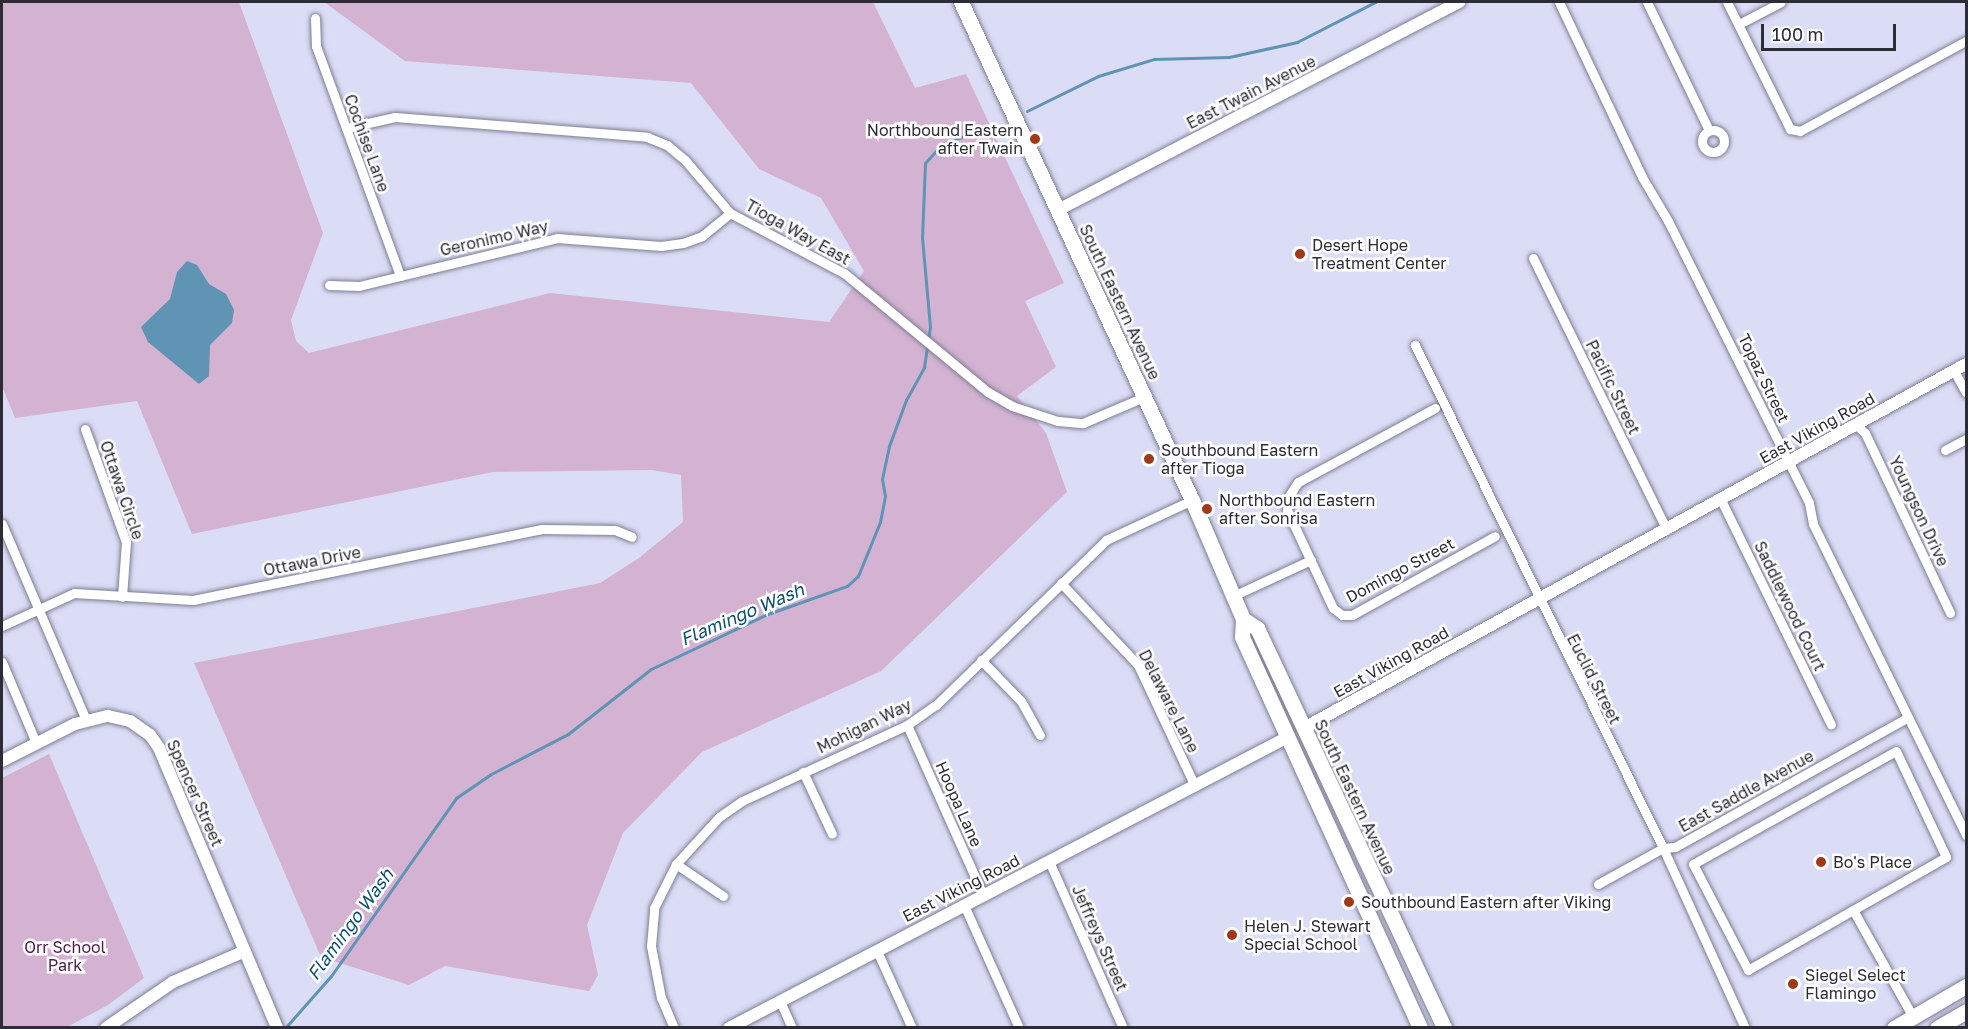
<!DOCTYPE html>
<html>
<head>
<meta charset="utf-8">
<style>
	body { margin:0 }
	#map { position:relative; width:1968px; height:1029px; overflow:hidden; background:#dbdcf5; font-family:"Golos Text",sans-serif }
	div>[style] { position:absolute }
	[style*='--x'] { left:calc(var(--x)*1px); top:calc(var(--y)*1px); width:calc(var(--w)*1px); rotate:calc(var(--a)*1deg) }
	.green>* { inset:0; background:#d3b3d1 }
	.water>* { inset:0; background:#5f94b4 }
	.stream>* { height:3px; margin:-1.5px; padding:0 1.5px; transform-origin:1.5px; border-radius:1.5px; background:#5f94b4 }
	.roads { filter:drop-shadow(0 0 2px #7d7e94) drop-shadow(0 0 2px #7d7e94) }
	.minor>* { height:9px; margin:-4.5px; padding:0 4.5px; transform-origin:4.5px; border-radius:4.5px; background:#fff }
	.minor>.ring { margin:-4.5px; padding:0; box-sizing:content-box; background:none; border:9px solid #fff; border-radius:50% }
	.tertiary>* { height:12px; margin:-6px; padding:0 6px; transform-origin:6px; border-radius:6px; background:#fff }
	.primary>* { height:15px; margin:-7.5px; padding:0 7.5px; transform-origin:7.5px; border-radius:7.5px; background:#fff }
	.dots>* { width:16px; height:16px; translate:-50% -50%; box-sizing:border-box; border:3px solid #fff; border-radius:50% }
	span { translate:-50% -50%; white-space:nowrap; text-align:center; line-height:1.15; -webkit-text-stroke:5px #fff; paint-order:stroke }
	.street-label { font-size:16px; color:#2c2c36 }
	.poi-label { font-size:16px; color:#2c2c36 }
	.right { translate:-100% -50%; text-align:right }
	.left { translate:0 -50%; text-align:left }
	.park-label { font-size:16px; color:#4d194c }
	.water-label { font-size:18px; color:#0c5071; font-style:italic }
	.frame { position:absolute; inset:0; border:3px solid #2c2c36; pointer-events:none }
	.scale { position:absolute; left:1761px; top:24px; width:135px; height:27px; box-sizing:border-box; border:3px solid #2c2c36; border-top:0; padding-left:8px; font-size:18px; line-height:21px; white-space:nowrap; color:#2c2c36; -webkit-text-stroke:4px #fff; paint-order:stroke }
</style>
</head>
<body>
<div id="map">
	<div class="green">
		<i style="clip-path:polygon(2px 2px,239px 2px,323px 233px,291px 320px,296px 341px,309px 353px,550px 293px,829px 322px,864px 271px,821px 198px,759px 169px,691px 83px,405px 61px,324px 2px,873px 2px,915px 88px,966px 74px,1064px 283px,1025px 301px,1056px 367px,1017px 396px,1046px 433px,1067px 492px,881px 671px,702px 752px,623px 833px,587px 925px,598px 975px,589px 991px,445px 966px,409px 985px,321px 957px,194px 663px,600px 583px,639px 558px,683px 522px,681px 475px,652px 470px,493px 472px,192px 534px,137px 401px,15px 418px,2px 386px)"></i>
		<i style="clip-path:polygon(49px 754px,144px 978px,108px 1005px,67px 1027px,2px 1027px,2px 778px)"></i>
	</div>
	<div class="water">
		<i style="clip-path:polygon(187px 261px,197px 265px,209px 284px,226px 294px,234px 310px,232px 323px,210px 345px,209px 376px,199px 384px,148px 342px,141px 327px,170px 299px,177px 272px)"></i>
	</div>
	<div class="stream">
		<i style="--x:1027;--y:111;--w:79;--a:-26.2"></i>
		<i style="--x:1098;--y:76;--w:59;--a:-16.9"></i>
		<i style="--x:1154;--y:59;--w:75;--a:-1.5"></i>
		<i style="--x:1229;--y:57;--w:70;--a:-12.4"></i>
		<i style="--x:1297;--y:42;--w:88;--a:-27.1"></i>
		<i style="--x:285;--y:1028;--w:69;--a:-48.5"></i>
		<i style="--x:331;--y:976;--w:218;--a:-54.9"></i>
		<i style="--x:456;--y:798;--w:42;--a:-34.4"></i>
		<i style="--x:491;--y:774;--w:87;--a:-27.5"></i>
		<i style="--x:568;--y:734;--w:105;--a:-38.1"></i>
		<i style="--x:651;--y:669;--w:126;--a:-25.3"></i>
		<i style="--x:765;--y:615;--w:87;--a:-19.5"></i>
		<i style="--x:847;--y:586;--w:15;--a:-42"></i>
		<i style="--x:858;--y:576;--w:58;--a:-67.8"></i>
		<i style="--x:880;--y:522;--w:26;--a:-79"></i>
		<i style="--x:885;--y:496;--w:17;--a:-100"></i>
		<i style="--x:882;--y:479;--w:34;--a:-78"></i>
		<i style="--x:889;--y:446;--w:49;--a:-69.7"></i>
		<i style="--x:906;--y:400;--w:38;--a:-61"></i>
		<i style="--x:924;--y:367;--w:40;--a:-81.5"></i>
		<i style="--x:930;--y:327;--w:89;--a:-95.1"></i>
		<i style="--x:922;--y:238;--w:75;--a:-87.7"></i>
		<i style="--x:925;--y:163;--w:25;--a:-48"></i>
		<i style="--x:942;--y:144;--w:51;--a:-19.5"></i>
	</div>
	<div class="roads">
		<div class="minor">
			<i style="--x:1559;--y:2;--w:194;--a:64.6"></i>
			<i style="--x:1642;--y:177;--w:51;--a:59.4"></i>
			<i style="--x:1668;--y:221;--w:315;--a:63.4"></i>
			<i style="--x:1809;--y:503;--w:21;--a:79"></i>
			<i style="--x:1813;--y:524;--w:347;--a:63.8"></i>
			<i style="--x:1647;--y:2;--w:142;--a:64.2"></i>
			<i style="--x:1727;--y:2;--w:142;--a:63.6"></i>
			<i style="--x:1790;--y:129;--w:10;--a:11"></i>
			<i style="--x:1800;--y:131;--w:189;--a:-28.5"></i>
			<i style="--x:315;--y:18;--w:28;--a:88"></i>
			<i style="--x:316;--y:46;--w:245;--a:69.9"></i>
			<i style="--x:1739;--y:24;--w:47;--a:-27.6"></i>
			<i style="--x:346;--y:128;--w:50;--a:-12.7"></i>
			<i style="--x:395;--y:117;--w:253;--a:4.5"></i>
			<i style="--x:647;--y:137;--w:22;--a:22"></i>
			<i style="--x:667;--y:145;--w:23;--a:40"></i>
			<i style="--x:685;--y:160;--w:70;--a:49.7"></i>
			<i style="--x:730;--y:213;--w:129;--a:27.8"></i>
			<i style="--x:844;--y:273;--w:187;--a:39.6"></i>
			<i style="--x:988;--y:392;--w:28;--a:30"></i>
			<i style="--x:1012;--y:406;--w:48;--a:18.1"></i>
			<i style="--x:1058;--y:421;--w:25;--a:5"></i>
			<i style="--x:1083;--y:423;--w:66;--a:-23.1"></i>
			<i class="ring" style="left:1702px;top:130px;width:13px;height:13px"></i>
			<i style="--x:1533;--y:258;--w:303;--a:63.8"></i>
			<i style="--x:329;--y:285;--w:30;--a:2"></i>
			<i style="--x:359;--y:286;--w:204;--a:-13.6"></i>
			<i style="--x:557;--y:238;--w:104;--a:4.4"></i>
			<i style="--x:661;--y:246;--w:22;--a:-8"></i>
			<i style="--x:683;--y:243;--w:20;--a:-20"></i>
			<i style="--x:702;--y:236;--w:36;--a:-39"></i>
			<i style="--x:1415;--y:345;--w:561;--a:63.75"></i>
			<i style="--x:1663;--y:848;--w:198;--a:65.5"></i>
			<i style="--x:1954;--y:371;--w:25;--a:61"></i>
			<i style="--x:1435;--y:408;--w:156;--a:151.6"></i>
			<i style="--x:1298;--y:482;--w:17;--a:123"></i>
			<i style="--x:1289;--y:496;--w:14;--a:98"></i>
			<i style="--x:1287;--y:510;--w:108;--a:64.9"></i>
			<i style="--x:1333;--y:608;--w:11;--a:38"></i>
			<i style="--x:1342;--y:615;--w:10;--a:0"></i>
			<i style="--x:1352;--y:615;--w:163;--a:-28.9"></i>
			<i style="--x:1856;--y:425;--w:12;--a:42"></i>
			<i style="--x:1865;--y:433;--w:199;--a:64.7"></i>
			<i style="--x:85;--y:429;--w:120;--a:70.1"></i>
			<i style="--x:126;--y:542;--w:55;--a:94.2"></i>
			<i style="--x:1945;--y:450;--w:24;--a:-28"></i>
			<i style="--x:1721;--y:500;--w:250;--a:63.9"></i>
			<i style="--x:2;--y:524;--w:213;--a:66.8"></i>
			<i style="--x:1061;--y:583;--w:112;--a:46.8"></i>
			<i style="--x:1138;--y:665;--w:134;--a:64.8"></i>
			<i style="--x:1233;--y:596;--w:86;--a:-24.8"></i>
			<i style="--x:2;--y:626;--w:79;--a:-24.6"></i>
			<i style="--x:74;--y:593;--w:119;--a:3.4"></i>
			<i style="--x:193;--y:600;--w:356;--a:-11.5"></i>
			<i style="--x:542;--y:529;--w:73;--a:0.8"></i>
			<i style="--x:615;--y:530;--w:18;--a:22"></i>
			<i style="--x:981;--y:660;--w:57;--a:45.7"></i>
			<i style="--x:1021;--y:701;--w:39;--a:61"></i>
			<i style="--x:2;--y:662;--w:88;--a:67.2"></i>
			<i style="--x:907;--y:725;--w:186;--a:65.9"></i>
			<i style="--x:1896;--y:751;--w:117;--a:64.7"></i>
			<i style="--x:1946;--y:857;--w:228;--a:150.3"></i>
			<i style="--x:1748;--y:970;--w:119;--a:-117.4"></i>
			<i style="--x:1693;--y:864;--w:232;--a:-29.1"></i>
			<i style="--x:803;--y:772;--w:68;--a:64.9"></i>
			<i style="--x:1049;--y:861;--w:183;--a:66.1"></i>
			<i style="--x:676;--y:864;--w:57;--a:34.2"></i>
			<i style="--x:1598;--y:884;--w:74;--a:-29"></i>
			<i style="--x:1663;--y:848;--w:12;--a:-5"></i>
			<i style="--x:1675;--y:847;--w:265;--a:-29.1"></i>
			<i style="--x:964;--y:905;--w:135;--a:65.9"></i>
			<i style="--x:1853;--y:910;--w:123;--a:60.7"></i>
			<i style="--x:877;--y:951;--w:85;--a:65.6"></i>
			<i style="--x:780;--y:1001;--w:30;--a:66"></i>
			<i style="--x:674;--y:1028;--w:33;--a:-113"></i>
			<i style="--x:661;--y:998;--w:53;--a:-100.9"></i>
			<i style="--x:651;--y:946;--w:38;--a:-85"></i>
			<i style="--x:654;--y:908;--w:49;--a:-63.4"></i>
			<i style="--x:676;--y:864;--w:64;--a:-47.5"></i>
			<i style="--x:719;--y:817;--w:28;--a:-35"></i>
			<i style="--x:742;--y:801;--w:182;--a:-24.7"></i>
			<i style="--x:907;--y:725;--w:35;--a:-35"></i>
			<i style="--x:936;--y:705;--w:237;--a:-44.1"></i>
			<i style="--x:1106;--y:540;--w:95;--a:-24.9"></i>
		</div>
		<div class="tertiary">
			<i style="--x:1058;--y:210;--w:452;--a:-27.4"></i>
			<i style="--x:1304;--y:728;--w:755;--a:-28.8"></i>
			<i style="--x:2;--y:761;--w:82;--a:-26.9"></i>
			<i style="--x:75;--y:724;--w:34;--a:-14"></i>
			<i style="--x:108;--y:716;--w:23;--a:13"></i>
			<i style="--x:130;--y:721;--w:24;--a:35"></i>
			<i style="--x:150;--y:735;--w:16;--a:55"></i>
			<i style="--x:159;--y:748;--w:304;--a:67.1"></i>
			<i style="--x:106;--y:1028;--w:81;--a:-34.5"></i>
			<i style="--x:173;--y:982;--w:78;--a:-23.3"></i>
			<i style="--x:729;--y:1028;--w:628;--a:-27.5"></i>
		</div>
		<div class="primary">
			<i style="--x:961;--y:2;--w:549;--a:65.12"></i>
			<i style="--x:1192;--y:500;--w:129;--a:66.8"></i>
			<i style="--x:1243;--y:619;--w:18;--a:93"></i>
			<i style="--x:1242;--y:637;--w:430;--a:65.5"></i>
			<i style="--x:1243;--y:619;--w:17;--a:33"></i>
			<i style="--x:1257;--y:628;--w:442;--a:64.9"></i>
			<i style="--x:1894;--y:1028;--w:83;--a:-30.3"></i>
			<i style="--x:1937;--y:1028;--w:34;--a:-30"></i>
		</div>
	</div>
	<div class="dots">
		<i style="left:1035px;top:139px;background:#a03917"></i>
		<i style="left:1300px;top:254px;background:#a03917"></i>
		<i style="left:1149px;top:459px;background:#a03917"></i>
		<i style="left:1207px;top:509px;background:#a03917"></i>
		<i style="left:1821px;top:862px;background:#a03917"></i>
		<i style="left:1349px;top:902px;background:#a03917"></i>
		<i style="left:1232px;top:935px;background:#a03917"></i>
		<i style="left:1793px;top:984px;background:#a03917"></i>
	</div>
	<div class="street-label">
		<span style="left:1251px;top:92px;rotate:-27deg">East Twain Avenue</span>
		<span style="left:367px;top:143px;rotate:70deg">Cochise Lane</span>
		<span style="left:798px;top:232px;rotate:29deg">Tioga Way East</span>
		<span style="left:494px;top:238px;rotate:-13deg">Geronimo Way</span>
		<span style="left:1120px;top:302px;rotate:65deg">South Eastern Avenue</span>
		<span style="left:1764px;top:378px;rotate:64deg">Topaz Street</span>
		<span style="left:1613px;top:387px;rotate:64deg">Pacific Street</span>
		<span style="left:1817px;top:428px;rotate:-29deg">East Viking Road</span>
		<span style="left:122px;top:490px;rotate:71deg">Ottawa Circle</span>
		<span style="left:1919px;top:511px;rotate:65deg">Youngson Drive</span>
		<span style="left:312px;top:561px;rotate:-11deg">Ottawa Drive</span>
		<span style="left:1400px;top:570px;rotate:-28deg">Domingo Street</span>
		<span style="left:1790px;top:606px;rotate:64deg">Saddlewood Court</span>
		<span style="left:1391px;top:662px;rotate:-29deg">East Viking Road</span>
		<span style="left:1594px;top:679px;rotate:63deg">Euclid Street</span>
		<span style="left:1169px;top:701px;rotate:63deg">Delaware Lane</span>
		<span style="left:864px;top:726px;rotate:-26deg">Mohigan Way</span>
		<span style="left:1746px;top:791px;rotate:-29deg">East Saddle Avenue</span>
		<span style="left:195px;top:793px;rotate:66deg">Spencer Street</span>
		<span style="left:1355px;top:797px;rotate:65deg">South Eastern Avenue</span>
		<span style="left:959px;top:804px;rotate:66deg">Hoopa Lane</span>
		<span style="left:961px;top:888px;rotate:-27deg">East Viking Road</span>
		<span style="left:1100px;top:938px;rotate:66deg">Jeffreys Street</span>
	</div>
	<div class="poi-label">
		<span class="right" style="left:1023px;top:139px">Northbound Eastern<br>after Twain</span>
		<span class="left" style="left:1312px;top:254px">Desert Hope<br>Treatment Center</span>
		<span class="left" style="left:1161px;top:459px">Southbound Eastern<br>after Tioga</span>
		<span class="left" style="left:1219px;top:509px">Northbound Eastern<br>after Sonrisa</span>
		<span class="left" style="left:1833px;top:862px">Bo's Place</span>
		<span class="left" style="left:1361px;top:902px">Southbound Eastern after Viking</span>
		<span class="left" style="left:1244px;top:935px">Helen J. Stewart<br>Special School</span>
		<span class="left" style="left:1805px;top:984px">Siegel Select<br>Flamingo</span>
	</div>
	<div class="park-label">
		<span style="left:65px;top:956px">Orr School<br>Park</span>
	</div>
	<div class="water-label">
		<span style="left:742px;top:614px;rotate:-23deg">Flamingo Wash</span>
		<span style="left:350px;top:924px;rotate:-54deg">Flamingo Wash</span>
	</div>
	<div class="frame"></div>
	<div class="scale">100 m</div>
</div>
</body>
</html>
